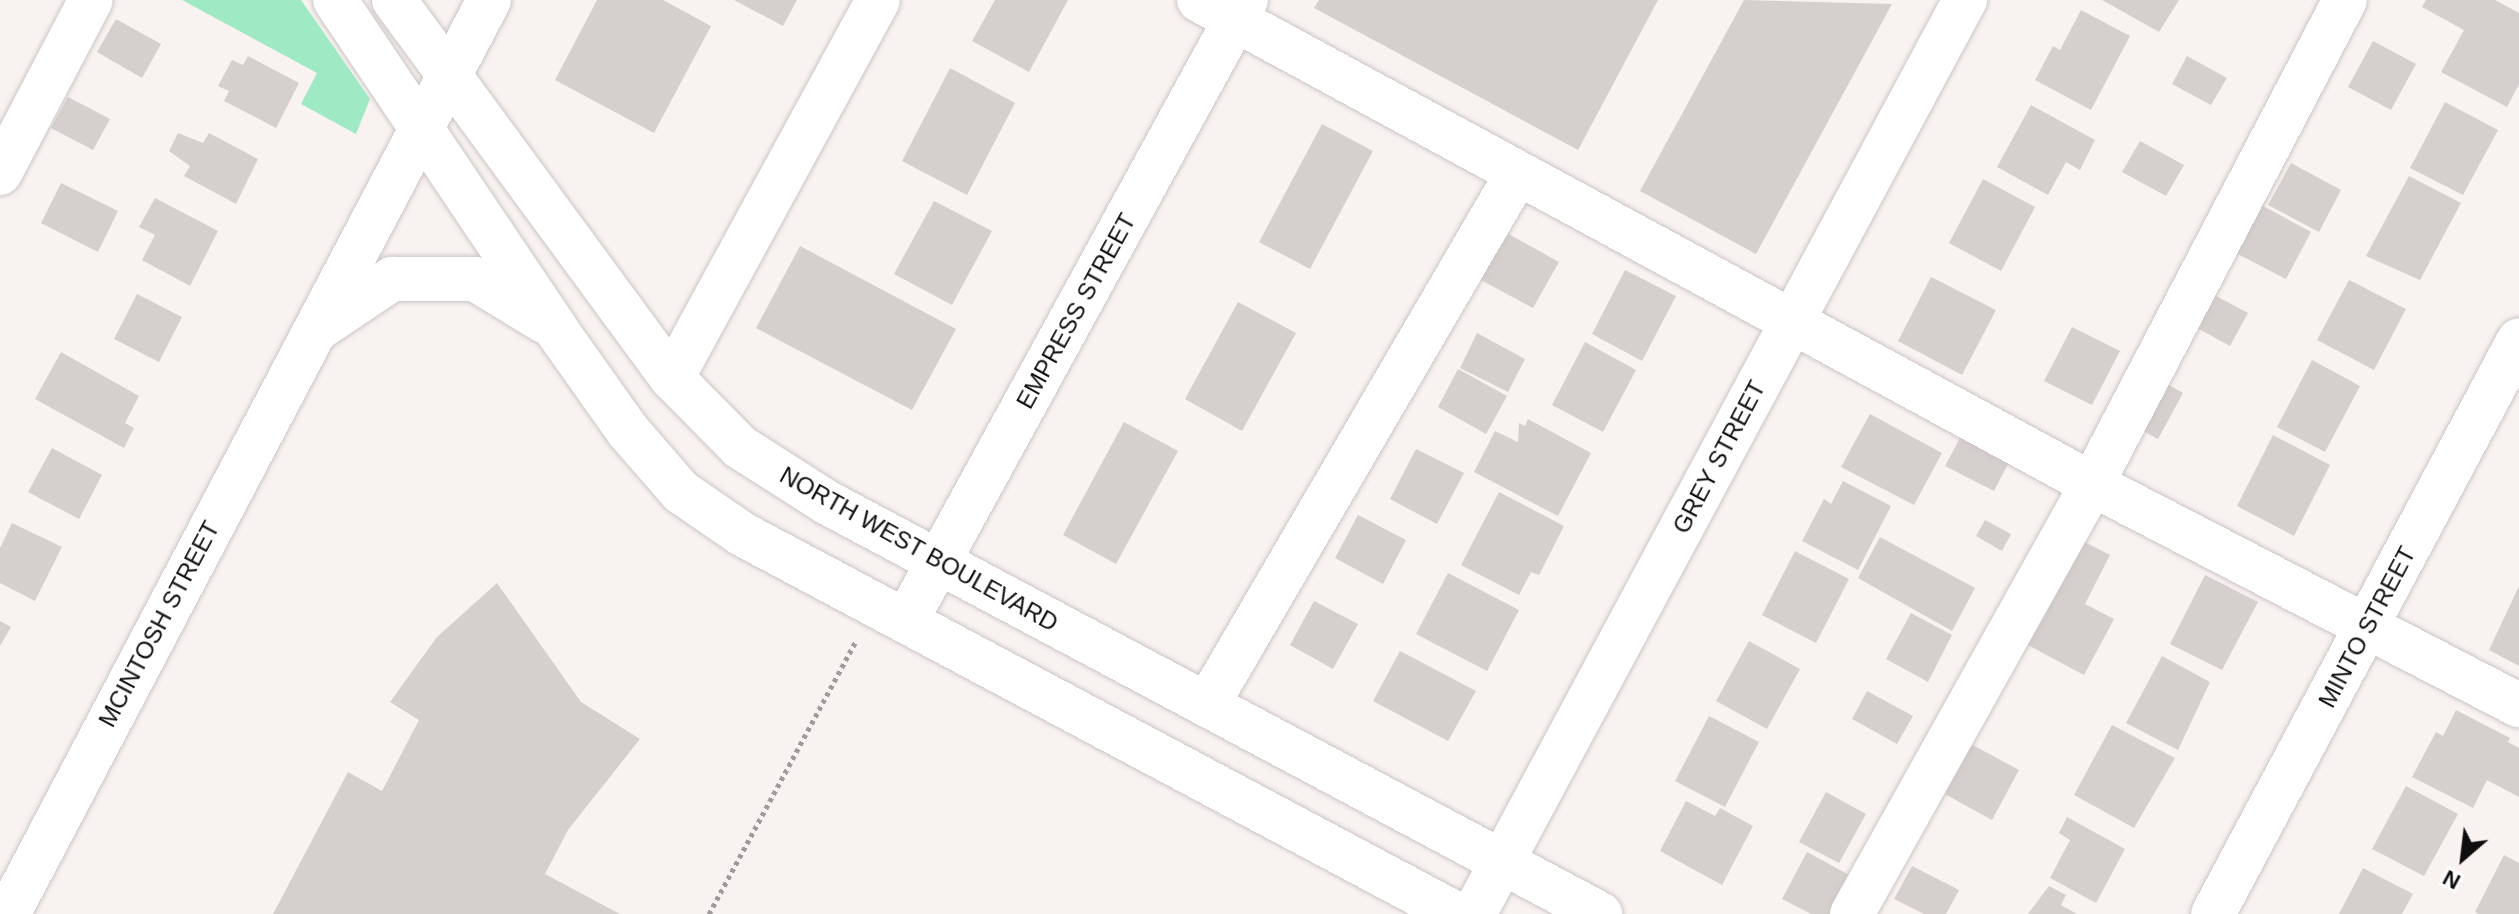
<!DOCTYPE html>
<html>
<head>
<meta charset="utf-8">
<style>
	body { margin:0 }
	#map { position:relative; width:2519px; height:914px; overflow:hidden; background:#f8f2f1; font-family:Helvetica,sans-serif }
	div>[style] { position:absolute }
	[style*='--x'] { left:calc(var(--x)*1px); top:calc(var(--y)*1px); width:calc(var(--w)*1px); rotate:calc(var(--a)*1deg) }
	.green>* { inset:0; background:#9feac4 }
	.building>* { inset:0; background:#d5cfce }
	.path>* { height:5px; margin-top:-2.5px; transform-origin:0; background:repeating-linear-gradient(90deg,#9f9b9a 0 4px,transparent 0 8px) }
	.roads { filter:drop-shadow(0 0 2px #cbc5c4) drop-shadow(0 0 2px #cbc5c4) }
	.minor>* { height:44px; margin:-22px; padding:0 22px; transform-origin:22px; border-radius:22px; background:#fff }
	span { translate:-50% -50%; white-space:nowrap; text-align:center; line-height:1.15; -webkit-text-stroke:6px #fff; paint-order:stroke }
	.street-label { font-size:24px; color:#0f0d0d }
	.north { position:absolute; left:2423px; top:818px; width:80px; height:80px; -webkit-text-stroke:6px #fff; paint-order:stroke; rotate:208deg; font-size:22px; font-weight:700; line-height:32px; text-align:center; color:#0f0d0d }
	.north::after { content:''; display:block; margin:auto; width:28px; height:36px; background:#0f0d0d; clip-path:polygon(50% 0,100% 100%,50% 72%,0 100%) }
</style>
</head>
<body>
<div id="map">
	<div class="green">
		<i style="clip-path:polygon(182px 0,301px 0,370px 99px,356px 134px,301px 104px,317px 73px)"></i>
	</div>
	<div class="building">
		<i style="clip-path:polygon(597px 0,663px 0,711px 26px,654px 133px,555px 80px)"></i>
		<i style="clip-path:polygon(734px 0,797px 0,783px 26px)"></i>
		<i style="clip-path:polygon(995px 0,1068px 0,1029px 72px,972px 41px)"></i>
		<i style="clip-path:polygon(1319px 0,1658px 0,1578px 150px,1314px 8px)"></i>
		<i style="clip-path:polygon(1744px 0,1892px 4px,1756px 254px,1640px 191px)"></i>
		<i style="clip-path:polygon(2102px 0,2179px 0,2159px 32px)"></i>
		<i style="clip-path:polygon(2426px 0,2495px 0,2519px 13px,2519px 84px,2507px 107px,2441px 72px,2464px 30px,2422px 7px)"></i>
		<i style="clip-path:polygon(2081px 10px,2130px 36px,2091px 110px,2035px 80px,2053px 46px,2060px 50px)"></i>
		<i style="clip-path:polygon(116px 19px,161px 44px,142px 78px,97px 52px)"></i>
		<i style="clip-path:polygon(2373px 41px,2416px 64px,2391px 110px,2348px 87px)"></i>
		<i style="clip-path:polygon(248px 56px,299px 83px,276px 128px,224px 101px,229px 91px,218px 86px,232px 60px,243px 65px)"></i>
		<i style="clip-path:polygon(2187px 56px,2227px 78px,2211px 105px,2172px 84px)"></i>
		<i style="clip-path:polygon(950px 68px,1015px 103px,967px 195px,902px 161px)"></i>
		<i style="clip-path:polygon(68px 97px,110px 119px,93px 150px,51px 128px)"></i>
		<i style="clip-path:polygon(2445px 102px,2498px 130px,2463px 195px,2410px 168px)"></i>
		<i style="clip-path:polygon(2031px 105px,2095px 140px,2080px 170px,2066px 162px,2048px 195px,1997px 167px)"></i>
		<i style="clip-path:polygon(1322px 124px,1373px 151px,1310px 269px,1259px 242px)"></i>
		<i style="clip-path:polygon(178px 133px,203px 143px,209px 133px,258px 159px,236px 204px,184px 176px,190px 166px,169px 151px)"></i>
		<i style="clip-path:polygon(2140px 141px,2184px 165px,2166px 196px,2122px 172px)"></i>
		<i style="clip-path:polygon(2291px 163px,2341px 190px,2319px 232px,2268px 205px)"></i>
		<i style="clip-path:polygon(2409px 176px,2461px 203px,2420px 280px,2366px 256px)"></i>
		<i style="clip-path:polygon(1983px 179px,2035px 207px,2001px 271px,1949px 243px)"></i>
		<i style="clip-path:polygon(61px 183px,118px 211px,98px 252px,41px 223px)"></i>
		<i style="clip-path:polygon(155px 198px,218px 231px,190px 286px,142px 260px,155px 235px,139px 227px)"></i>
		<i style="clip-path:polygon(934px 201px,992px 231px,952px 305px,894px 274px)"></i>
		<i style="clip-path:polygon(2254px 201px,2311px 232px,2286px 279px,2228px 249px)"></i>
		<i style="clip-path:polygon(1505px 232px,1559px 262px,1533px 308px,1479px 279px)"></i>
		<i style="clip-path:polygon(800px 246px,956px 329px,912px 410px,756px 328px)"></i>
		<i style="clip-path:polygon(1625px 270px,1676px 296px,1642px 361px,1592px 334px)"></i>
		<i style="clip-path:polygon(1931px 277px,1996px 310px,1962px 375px,1898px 341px)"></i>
		<i style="clip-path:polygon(2349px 280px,2406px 309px,2374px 370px,2317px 340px)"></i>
		<i style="clip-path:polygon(2205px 290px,2248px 313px,2230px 346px,2188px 323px)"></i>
		<i style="clip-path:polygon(137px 294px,182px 317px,159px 362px,114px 339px)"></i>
		<i style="clip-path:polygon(1238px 302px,1296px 333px,1242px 431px,1185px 399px)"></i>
		<i style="clip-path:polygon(2072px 327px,2120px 351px,2092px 405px,2044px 381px)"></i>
		<i style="clip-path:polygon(1477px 333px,1525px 359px,1508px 392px,1460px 368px)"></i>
		<i style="clip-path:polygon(1585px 342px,1636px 370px,1603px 432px,1552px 405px)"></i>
		<i style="clip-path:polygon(61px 352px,139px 396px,125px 423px,134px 428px,124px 448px,35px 399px)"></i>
		<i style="clip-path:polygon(2312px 360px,2360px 386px,2325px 452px,2277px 427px)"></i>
		<i style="clip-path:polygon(1458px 369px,1507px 396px,1486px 434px,1438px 407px)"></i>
		<i style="clip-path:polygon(2155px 377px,2183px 393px,2158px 439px,2130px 424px)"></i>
		<i style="clip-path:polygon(1870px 414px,1942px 453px,1914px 505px,1841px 467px)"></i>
		<i style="clip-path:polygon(1528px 419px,1591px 453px,1558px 516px,1474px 472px,1495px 431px,1518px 442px,1519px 423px,1525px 426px)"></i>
		<i style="clip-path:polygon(1124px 422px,1178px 451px,1116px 564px,1063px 535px)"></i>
		<i style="clip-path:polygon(2273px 435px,2330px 465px,2294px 536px,2237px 506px)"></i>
		<i style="clip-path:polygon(1961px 436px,2009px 462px,1994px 491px,1945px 466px)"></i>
		<i style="clip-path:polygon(52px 448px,102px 475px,79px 519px,28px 492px)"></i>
		<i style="clip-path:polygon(1416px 449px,1464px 473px,1437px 524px,1390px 499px)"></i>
		<i style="clip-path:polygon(1843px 481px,1891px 506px,1858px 570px,1802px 541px,1824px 499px,1831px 504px)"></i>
		<i style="clip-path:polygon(1499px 492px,1564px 526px,1539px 575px,1531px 572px,1519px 595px,1461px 565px)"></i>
		<i style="clip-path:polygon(1358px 515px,1406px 540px,1383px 584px,1335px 558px)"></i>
		<i style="clip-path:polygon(1985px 520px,2011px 534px,2002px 551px,1976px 536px)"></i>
		<i style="clip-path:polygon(12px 523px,62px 547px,35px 601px,0 583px,0 548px)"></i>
		<i style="clip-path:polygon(2069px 534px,2110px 555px,2085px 604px,2114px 619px,2084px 675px,2026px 644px)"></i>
		<i style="clip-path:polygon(1880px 537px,1975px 588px,1952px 631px,1858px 578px)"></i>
		<i style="clip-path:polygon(1795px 551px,1849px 579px,1816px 643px,1762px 615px)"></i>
		<i style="clip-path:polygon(1448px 573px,1519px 610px,1487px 671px,1416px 634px)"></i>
		<i style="clip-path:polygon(2205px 575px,2258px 602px,2222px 670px,2170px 644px)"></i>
		<i style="clip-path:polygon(497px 583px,581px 702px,640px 739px,568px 830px,545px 874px,620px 914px,273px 914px,348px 772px,382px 791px,419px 720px,390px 702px,437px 637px)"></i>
		<i style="clip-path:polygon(2519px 586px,2519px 666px,2489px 650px)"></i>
		<i style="clip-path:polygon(1314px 601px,1358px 624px,1333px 669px,1290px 645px)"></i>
		<i style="clip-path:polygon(1911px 613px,1952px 635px,1928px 682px,1886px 659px)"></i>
		<i style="clip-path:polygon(0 621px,11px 627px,0 646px)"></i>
		<i style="clip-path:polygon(1749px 641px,1800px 669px,1767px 729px,1716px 701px)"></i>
		<i style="clip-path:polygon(1400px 651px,1476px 691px,1448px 741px,1373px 701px)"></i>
		<i style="clip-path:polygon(2162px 656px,2210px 682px,2178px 750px,2126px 723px)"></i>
		<i style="clip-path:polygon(1867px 691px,1913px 716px,1897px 744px,1852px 719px)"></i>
		<i style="clip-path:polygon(2456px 710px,2510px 738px,2508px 742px,2519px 748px,2519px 797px,2487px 780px,2473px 808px,2412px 777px,2436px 732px,2443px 736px)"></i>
		<i style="clip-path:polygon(1709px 716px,1759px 742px,1725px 807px,1675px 781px)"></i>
		<i style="clip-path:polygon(2112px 725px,2175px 758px,2134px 828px,2074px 795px)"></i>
		<i style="clip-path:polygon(1967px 742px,2019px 770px,1992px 820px,1941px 792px)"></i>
		<i style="clip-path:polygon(2406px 786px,2458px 814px,2424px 876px,2372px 849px)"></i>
		<i style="clip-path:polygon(1826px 792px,1866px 814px,1839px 863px,1799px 842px)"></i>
		<i style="clip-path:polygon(1686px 801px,1715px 816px,1720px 808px,1753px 826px,1722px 885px,1660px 851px)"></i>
		<i style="clip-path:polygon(2067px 817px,2125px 849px,2096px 903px,2050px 878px,2070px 840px,2059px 833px)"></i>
		<i style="clip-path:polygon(1807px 852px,1851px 876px,1830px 914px,1811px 914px,1782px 899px)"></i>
		<i style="clip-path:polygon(2504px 855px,2519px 863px,2519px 914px,2479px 914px,2475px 912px)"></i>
		<i style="clip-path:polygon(1912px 866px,1959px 890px,1946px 914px,1924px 914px,1894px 899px)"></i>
		<i style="clip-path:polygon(2363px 868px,2413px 894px,2402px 914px,2339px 914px)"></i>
		<i style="clip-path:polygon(2049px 886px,2066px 895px,2061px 905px,2077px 914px,2028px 914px)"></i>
	</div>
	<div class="path">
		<i style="--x:709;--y:914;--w:310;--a:-61.7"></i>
	</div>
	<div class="roads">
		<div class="minor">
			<i style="--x:335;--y:0;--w:395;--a:56.1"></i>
			<i style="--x:555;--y:328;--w:126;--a:54.7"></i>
			<i style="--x:628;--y:431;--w:81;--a:49"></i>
			<i style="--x:681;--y:492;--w:74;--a:34.5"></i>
			<i style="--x:742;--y:534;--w:809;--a:28.02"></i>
			<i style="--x:394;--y:0;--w:469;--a:53.7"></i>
			<i style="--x:672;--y:378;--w:97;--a:45.4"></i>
			<i style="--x:740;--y:447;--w:104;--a:32.5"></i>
			<i style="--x:828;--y:503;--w:875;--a:28.03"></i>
			<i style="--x:1199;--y:0;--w:1016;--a:28.46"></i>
			<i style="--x:2092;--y:484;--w:481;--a:27.4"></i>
			<i style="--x:0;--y:173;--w:195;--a:-62.3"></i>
			<i style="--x:316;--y:330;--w:92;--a:-33.9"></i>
			<i style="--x:392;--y:279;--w:83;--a:0"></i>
			<i style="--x:475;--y:279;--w:81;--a:31.3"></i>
			<i style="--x:672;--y:378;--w:430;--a:-61.4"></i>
			<i style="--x:906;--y:621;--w:708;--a:-61.3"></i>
			<i style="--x:1207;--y:705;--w:615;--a:-59.72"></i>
			<i style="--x:8;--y:914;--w:1033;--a:-62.24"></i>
			<i style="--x:1474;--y:914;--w:1038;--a:-61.76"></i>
			<i style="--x:1852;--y:914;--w:492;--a:-60.8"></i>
			<i style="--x:2092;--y:484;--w:546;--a:-62.4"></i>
			<i style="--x:2213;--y:914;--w:650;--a:-61.94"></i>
		</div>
	</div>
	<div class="street-label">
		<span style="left:1076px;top:311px;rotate:-61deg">EMPRESS STREET</span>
		<span style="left:1719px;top:457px;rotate:-62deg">GREY STREET</span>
		<span style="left:919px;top:549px;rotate:29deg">NORTH WEST BOULEVARD</span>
		<span style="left:159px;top:624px;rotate:-62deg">MCINTOSH STREET</span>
		<span style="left:2367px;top:627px;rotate:-62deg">MINTO STREET</span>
	</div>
	<div class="north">N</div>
</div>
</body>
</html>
